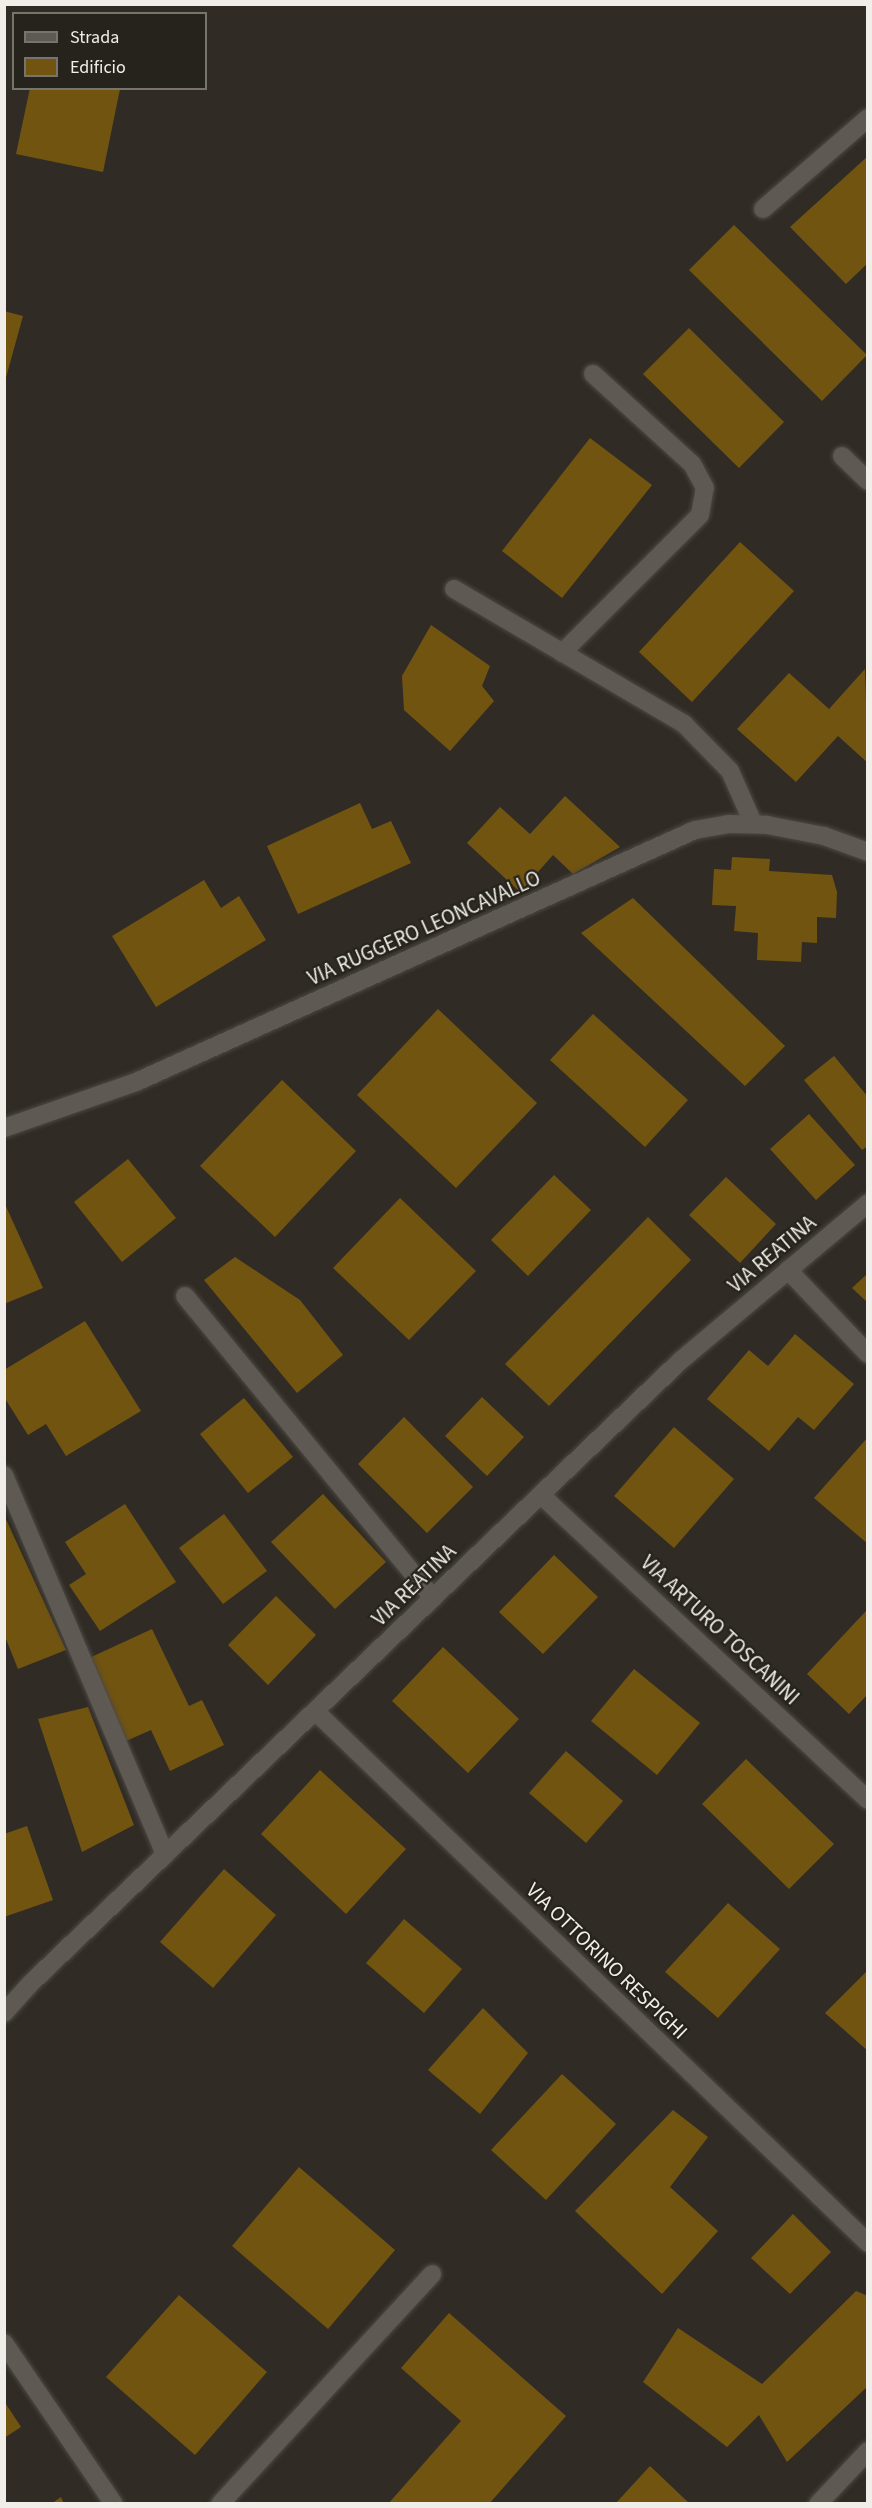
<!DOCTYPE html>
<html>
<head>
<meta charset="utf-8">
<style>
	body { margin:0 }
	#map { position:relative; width:872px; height:2508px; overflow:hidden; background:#302c25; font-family:"Source Sans 3",sans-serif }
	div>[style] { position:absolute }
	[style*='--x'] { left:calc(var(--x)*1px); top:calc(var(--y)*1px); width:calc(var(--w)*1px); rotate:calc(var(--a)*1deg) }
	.building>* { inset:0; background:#725411 }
	.roads { filter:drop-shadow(0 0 2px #4c4843) drop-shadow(0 0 2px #4c4843) }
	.minor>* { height:18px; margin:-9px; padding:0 9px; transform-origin:9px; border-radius:9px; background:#5e5952 }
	span { translate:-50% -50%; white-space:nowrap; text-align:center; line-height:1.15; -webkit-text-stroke:4.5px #26221c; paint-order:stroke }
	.street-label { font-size:21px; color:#f1eeea }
	.frame { position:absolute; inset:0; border:6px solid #f1eeea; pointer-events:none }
	.legend { position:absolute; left:12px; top:12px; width:195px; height:78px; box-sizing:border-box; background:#26221c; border:2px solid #77746e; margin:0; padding:8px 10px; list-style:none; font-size:18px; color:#f1eeea }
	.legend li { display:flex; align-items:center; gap:12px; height:30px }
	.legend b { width:30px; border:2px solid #77746e }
</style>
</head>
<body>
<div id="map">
	<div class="building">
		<i style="clip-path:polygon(30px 88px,120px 89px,103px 172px,16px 154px)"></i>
		<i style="clip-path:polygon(868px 156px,868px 263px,846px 284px,790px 227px)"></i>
		<i style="clip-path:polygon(734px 225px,867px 355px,822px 401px,689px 270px)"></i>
		<i style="clip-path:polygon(4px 311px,23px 316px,5px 381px,4px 381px)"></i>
		<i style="clip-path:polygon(689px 328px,784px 422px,739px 468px,643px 374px)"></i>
		<i style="clip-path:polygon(590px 438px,652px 485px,562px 598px,502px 551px)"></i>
		<i style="clip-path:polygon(740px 542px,794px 591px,692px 702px,639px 652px)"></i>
		<i style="clip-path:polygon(431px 625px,490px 666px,482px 686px,494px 701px,450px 751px,404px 710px,402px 676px)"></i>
		<i style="clip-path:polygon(865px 669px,868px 763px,838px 736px,796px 782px,737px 729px,789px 673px,829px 709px)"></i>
		<i style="clip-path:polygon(565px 796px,620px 847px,573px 874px,553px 855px,520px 892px,467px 843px,500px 807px,530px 834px)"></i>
		<i style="clip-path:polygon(360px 803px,372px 829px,391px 821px,411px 863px,298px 914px,267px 846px)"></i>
		<i style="clip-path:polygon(732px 857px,770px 859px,769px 871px,832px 875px,837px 892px,836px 918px,817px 917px,817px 943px,802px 942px,801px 962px,757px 960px,758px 933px,734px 931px,736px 906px,712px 905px,714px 869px,731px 870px)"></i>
		<i style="clip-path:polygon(204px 880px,221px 908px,239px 896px,266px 940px,156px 1007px,112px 936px)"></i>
		<i style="clip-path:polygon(633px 898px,785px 1046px,745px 1086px,581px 933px)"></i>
		<i style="clip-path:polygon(438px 1009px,537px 1103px,456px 1188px,357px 1095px)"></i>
		<i style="clip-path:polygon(593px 1014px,688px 1100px,645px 1147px,550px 1060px)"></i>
		<i style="clip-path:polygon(834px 1056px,868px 1097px,868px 1146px,862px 1150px,804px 1080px)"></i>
		<i style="clip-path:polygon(282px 1080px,356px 1151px,275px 1237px,200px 1166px)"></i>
		<i style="clip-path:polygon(809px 1114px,855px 1165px,816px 1200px,770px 1149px)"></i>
		<i style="clip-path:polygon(128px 1159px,176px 1218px,122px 1262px,74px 1202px)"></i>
		<i style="clip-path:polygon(554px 1175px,591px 1210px,528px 1276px,491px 1240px)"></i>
		<i style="clip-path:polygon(726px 1177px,776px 1224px,740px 1263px,689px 1215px)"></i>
		<i style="clip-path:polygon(400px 1198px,476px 1271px,409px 1340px,333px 1268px)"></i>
		<i style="clip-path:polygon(4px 1202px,43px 1288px,4px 1304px)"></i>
		<i style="clip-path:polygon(648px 1217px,691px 1260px,549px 1406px,505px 1364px)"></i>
		<i style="clip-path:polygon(235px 1257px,300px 1300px,343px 1355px,297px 1393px,204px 1280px)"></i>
		<i style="clip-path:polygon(868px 1273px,868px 1303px,852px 1288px)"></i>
		<i style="clip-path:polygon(85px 1321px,141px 1411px,66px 1456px,46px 1424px,28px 1435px,4px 1397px,4px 1370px)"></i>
		<i style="clip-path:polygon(795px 1334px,854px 1384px,814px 1430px,798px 1417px,769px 1451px,707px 1399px,749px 1350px,768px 1366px)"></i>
		<i style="clip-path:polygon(482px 1397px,524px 1437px,487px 1476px,445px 1436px)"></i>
		<i style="clip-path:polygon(244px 1398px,293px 1457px,248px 1493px,200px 1434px)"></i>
		<i style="clip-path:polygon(404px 1417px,473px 1487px,427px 1533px,358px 1464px)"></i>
		<i style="clip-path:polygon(674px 1427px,734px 1479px,674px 1548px,614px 1496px)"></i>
		<i style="clip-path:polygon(868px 1437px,868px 1544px,814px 1498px)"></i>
		<i style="clip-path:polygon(323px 1494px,386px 1562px,335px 1609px,271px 1542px)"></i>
		<i style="clip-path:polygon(125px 1504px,176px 1582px,100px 1631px,69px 1585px,86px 1574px,65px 1542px)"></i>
		<i style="clip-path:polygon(224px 1514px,267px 1571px,223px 1604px,179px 1548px)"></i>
		<i style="clip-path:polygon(4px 1515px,66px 1650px,18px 1669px,4px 1634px)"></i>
		<i style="clip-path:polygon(554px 1555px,598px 1597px,543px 1654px,499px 1612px)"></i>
		<i style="clip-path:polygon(276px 1596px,316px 1635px,268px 1685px,228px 1645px)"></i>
		<i style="clip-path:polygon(866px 1611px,868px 1694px,849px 1714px,807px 1674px)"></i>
		<i style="clip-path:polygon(152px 1629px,189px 1706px,202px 1700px,224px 1745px,170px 1771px,151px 1730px,126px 1741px,87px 1659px)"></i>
		<i style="clip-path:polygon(443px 1647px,519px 1719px,468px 1773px,392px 1701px)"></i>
		<i style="clip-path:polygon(634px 1669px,700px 1723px,657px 1775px,591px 1721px)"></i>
		<i style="clip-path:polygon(88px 1707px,134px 1825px,82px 1852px,38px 1719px)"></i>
		<i style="clip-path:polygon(566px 1751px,623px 1801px,586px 1843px,529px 1793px)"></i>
		<i style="clip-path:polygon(746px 1759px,834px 1844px,789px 1889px,702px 1804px)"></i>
		<i style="clip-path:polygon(320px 1770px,406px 1849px,346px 1914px,261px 1834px)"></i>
		<i style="clip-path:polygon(27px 1826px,53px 1900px,4px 1917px,4px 1834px)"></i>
		<i style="clip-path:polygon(224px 1869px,276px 1915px,213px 1988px,160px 1942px)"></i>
		<i style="clip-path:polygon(728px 1903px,780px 1949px,718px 2018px,665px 1972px)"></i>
		<i style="clip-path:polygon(404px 1919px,462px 1969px,424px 2013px,366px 1963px)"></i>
		<i style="clip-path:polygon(868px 1970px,868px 2051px,825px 2013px)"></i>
		<i style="clip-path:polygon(483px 2008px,528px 2053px,480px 2114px,428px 2070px)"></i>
		<i style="clip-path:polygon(562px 2074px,616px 2124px,546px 2200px,491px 2150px)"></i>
		<i style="clip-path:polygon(673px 2110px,708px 2137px,670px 2187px,718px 2231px,662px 2294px,575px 2211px)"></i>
		<i style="clip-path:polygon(299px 2167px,395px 2250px,328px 2329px,232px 2246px)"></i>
		<i style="clip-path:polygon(793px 2214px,831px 2252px,790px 2294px,751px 2258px)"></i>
		<i style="clip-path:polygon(856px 2291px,868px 2296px,868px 2386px,787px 2462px,759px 2415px,727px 2447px,643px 2382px,678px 2328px,762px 2384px)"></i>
		<i style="clip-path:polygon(179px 2295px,267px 2372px,195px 2455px,106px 2377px)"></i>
		<i style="clip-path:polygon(449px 2313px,566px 2416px,489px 2504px,388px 2504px,461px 2421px,401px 2368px)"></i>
		<i style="clip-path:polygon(4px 2401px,21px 2427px,4px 2438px)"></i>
		<i style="clip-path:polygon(650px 2466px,690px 2504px,615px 2504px)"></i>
		<i style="clip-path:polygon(61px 2497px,64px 2504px,51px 2504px)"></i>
	</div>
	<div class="roads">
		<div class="minor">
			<i style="--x:763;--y:209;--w:139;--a:-40.9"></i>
			<i style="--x:842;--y:456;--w:36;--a:44"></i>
			<i style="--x:454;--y:589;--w:267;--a:30.4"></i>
			<i style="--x:684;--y:724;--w:66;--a:45.6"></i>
			<i style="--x:730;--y:771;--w:57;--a:66.1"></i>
			<i style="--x:562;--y:653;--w:195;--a:-45"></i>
			<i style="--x:700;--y:515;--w:27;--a:-80"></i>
			<i style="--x:705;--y:488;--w:27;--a:-118"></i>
			<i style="--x:692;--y:464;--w:134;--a:-137.7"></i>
			<i style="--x:4;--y:1128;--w:140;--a:-19.2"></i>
			<i style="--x:136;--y:1082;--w:613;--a:-24.27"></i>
			<i style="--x:695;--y:830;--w:34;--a:-10"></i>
			<i style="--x:728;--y:824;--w:39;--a:1"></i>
			<i style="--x:767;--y:825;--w:58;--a:10.9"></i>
			<i style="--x:824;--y:836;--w:47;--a:20"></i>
			<i style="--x:788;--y:1270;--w:116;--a:46.4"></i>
			<i style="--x:185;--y:1296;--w:391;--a:50.6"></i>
			<i style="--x:4;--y:1475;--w:412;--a:67"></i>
			<i style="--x:541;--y:1495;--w:447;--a:43"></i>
			<i style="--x:315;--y:1711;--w:767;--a:43.89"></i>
			<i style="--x:4;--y:2013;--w:39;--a:-48"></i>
			<i style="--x:30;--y:1984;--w:900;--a:-43.78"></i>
			<i style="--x:680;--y:1361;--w:246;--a:-40"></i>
			<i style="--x:4;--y:2343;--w:195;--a:55.7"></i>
			<i style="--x:220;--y:2504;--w:313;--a:-47.3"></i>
			<i style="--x:818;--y:2504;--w:73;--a:-46.7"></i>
		</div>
	</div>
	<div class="street-label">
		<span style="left:424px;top:928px;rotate:-24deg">VIA RUGGERO LEONCAVALLO</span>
		<span style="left:772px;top:1254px;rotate:-40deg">VIA REATINA</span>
		<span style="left:414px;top:1585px;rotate:-44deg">VIA REATINA</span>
		<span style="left:720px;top:1630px;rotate:43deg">VIA ARTURO TOSCANINI</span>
		<span style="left:607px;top:1961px;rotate:44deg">VIA OTTORINO RESPIGHI</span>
	</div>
	<div class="frame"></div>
	<ul class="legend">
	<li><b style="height:8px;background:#5e5952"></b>Strada</li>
	<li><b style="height:16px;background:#725411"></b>Edificio</li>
	</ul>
</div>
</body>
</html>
